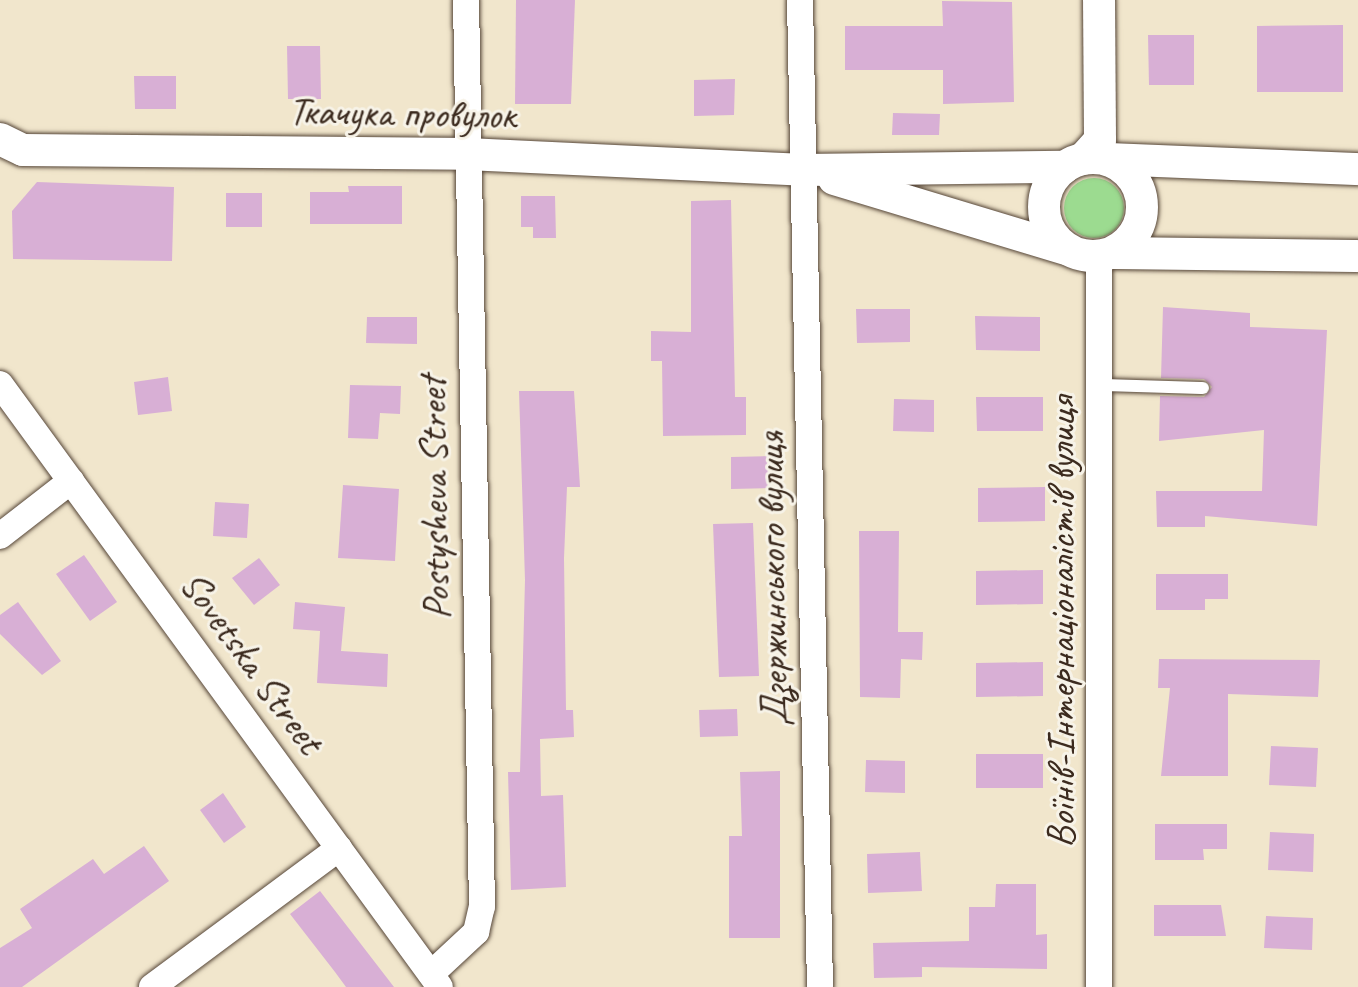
<!DOCTYPE html>
<html>
<head>
<meta charset="utf-8">
<style>
	body { margin:0 }
	#map { position:relative; width:1358px; height:987px; overflow:hidden; background:#f1e6cc; font-family:Caveat,sans-serif }
	div>[style] { position:absolute }
	[style*='--x'] { left:calc(var(--x)*1px); top:calc(var(--y)*1px); width:calc(var(--w)*1px); rotate:calc(var(--a)*1deg) }
	.green>* { inset:0; background:#9cdb90 }
	.round { border-radius:50% }
	.building>* { inset:0; background:#d8afd5 }
	.roads { filter:drop-shadow(0 0 2px #564638) drop-shadow(0 0 2px #564638) }
	.service>* { height:12px; margin:-6px; padding:0 6px; transform-origin:6px; border-radius:6px; background:#fff }
	.minor>* { height:26px; margin:-13px; padding:0 13px; transform-origin:13px; border-radius:13px; background:#fff }
	.tertiary>* { height:32px; margin:-16px; padding:0 16px; transform-origin:16px; border-radius:16px; background:#fff }
	.tertiary>.ring { margin:-16px; padding:0; box-sizing:content-box; background:none; border:32px solid #fff; border-radius:50% }
	span { translate:-50% -50%; white-space:nowrap; text-align:center; line-height:1.15; -webkit-text-stroke:6px #f7f3e8; paint-order:stroke }
	.street-label { font-size:40px; color:#3b2a1e }
</style>
</head>
<body>
<div id="map">
	<div class="green">
		<i class="round" style="left:1064px;top:178px;width:60px;height:60px"></i>
	</div>
	<div class="building">
		<i style="clip-path:polygon(516px 0,575px 0,571px 104px,515px 104px)"></i>
		<i style="clip-path:polygon(942px 1px,1012px 2px,1014px 102px,943px 104px,943px 70px,845px 70px,845px 26px,943px 26px)"></i>
		<i style="clip-path:polygon(1343px 25px,1343px 92px,1257px 92px,1257px 26px)"></i>
		<i style="clip-path:polygon(1148px 35px,1194px 35px,1194px 85px,1149px 85px)"></i>
		<i style="clip-path:polygon(287px 46px,320px 46px,321px 99px,288px 99px)"></i>
		<i style="clip-path:polygon(134px 76px,176px 76px,176px 109px,135px 109px)"></i>
		<i style="clip-path:polygon(735px 79px,734px 115px,694px 116px,694px 80px)"></i>
		<i style="clip-path:polygon(893px 113px,940px 114px,939px 135px,892px 135px)"></i>
		<i style="clip-path:polygon(37px 182px,174px 187px,172px 261px,13px 259px,12px 211px)"></i>
		<i style="clip-path:polygon(348px 186px,402px 186px,402px 224px,310px 224px,310px 192px,349px 192px)"></i>
		<i style="clip-path:polygon(226px 193px,262px 193px,262px 227px,226px 227px)"></i>
		<i style="clip-path:polygon(521px 196px,555px 196px,556px 238px,533px 238px,533px 227px,521px 227px)"></i>
		<i style="clip-path:polygon(731px 200px,735px 397px,746px 397px,746px 435px,663px 436px,662px 361px,651px 361px,651px 331px,691px 332px,691px 201px)"></i>
		<i style="clip-path:polygon(1163px 307px,1250px 313px,1250px 327px,1327px 330px,1317px 526px,1205px 516px,1205px 527px,1157px 527px,1156px 491px,1262px 491px,1264px 430px,1159px 441px,1160px 396px,1204px 397px,1212px 387px,1204px 379px,1161px 378px)"></i>
		<i style="clip-path:polygon(856px 309px,910px 309px,910px 342px,857px 343px)"></i>
		<i style="clip-path:polygon(975px 316px,1040px 317px,1040px 351px,976px 350px)"></i>
		<i style="clip-path:polygon(367px 317px,417px 317px,417px 344px,366px 343px)"></i>
		<i style="clip-path:polygon(168px 377px,172px 411px,138px 415px,134px 382px)"></i>
		<i style="clip-path:polygon(350px 385px,401px 386px,400px 414px,380px 413px,378px 439px,348px 438px)"></i>
		<i style="clip-path:polygon(519px 391px,574px 391px,580px 487px,567px 487px,564px 558px,566px 710px,573px 710px,574px 737px,540px 739px,541px 796px,563px 795px,566px 887px,511px 890px,508px 772px,520px 772px,525px 580px)"></i>
		<i style="clip-path:polygon(976px 397px,1043px 397px,1043px 431px,977px 431px)"></i>
		<i style="clip-path:polygon(894px 399px,934px 400px,934px 432px,893px 431px)"></i>
		<i style="clip-path:polygon(770px 456px,771px 488px,731px 489px,731px 457px)"></i>
		<i style="clip-path:polygon(343px 485px,399px 489px,395px 561px,338px 558px)"></i>
		<i style="clip-path:polygon(1045px 487px,1045px 521px,978px 522px,978px 488px)"></i>
		<i style="clip-path:polygon(215px 502px,249px 504px,247px 538px,213px 536px)"></i>
		<i style="clip-path:polygon(753px 523px,759px 676px,719px 677px,713px 524px)"></i>
		<i style="clip-path:polygon(859px 531px,899px 531px,898px 632px,923px 632px,922px 660px,901px 659px,900px 698px,860px 697px)"></i>
		<i style="clip-path:polygon(84px 555px,117px 602px,90px 621px,56px 574px)"></i>
		<i style="clip-path:polygon(259px 558px,280px 585px,254px 605px,232px 578px)"></i>
		<i style="clip-path:polygon(1043px 570px,1043px 604px,976px 605px,976px 571px)"></i>
		<i style="clip-path:polygon(1156px 574px,1228px 574px,1228px 599px,1205px 599px,1205px 610px,1156px 610px)"></i>
		<i style="clip-path:polygon(18px 602px,61px 661px,42px 675px,0 634px,0 615px)"></i>
		<i style="clip-path:polygon(295px 602px,345px 607px,341px 651px,388px 654px,387px 687px,317px 683px,320px 631px,293px 629px)"></i>
		<i style="clip-path:polygon(1159px 659px,1320px 660px,1318px 697px,1228px 694px,1228px 776px,1161px 776px,1170px 688px,1158px 688px)"></i>
		<i style="clip-path:polygon(1043px 662px,1043px 696px,976px 697px,976px 663px)"></i>
		<i style="clip-path:polygon(737px 709px,738px 736px,700px 737px,699px 710px)"></i>
		<i style="clip-path:polygon(1271px 746px,1318px 748px,1316px 787px,1269px 785px)"></i>
		<i style="clip-path:polygon(976px 754px,1043px 754px,1043px 788px,976px 788px)"></i>
		<i style="clip-path:polygon(866px 760px,905px 761px,905px 793px,865px 792px)"></i>
		<i style="clip-path:polygon(780px 771px,780px 938px,729px 938px,729px 836px,742px 836px,740px 772px)"></i>
		<i style="clip-path:polygon(223px 793px,246px 827px,224px 843px,200px 810px)"></i>
		<i style="clip-path:polygon(1155px 824px,1227px 824px,1227px 849px,1203px 849px,1204px 860px,1155px 860px)"></i>
		<i style="clip-path:polygon(1270px 832px,1314px 834px,1313px 872px,1268px 870px)"></i>
		<i style="clip-path:polygon(144px 846px,169px 881px,22px 987px,0 987px,0 948px,32px 928px,20px 909px,93px 859px,104px 874px)"></i>
		<i style="clip-path:polygon(920px 852px,922px 891px,868px 893px,867px 854px)"></i>
		<i style="clip-path:polygon(996px 884px,1036px 884px,1036px 935px,1047px 934px,1047px 969px,922px 967px,922px 977px,874px 978px,873px 943px,969px 941px,969px 907px,995px 907px)"></i>
		<i style="clip-path:polygon(320px 891px,394px 987px,346px 987px,335px 972px,290px 914px)"></i>
		<i style="clip-path:polygon(1154px 905px,1221px 905px,1226px 936px,1154px 936px)"></i>
		<i style="clip-path:polygon(1266px 916px,1313px 918px,1312px 950px,1264px 948px)"></i>
	</div>
	<div class="roads">
		<div class="service">
			<i style="--x:1102;--y:385;--w:101;--a:1.7"></i>
		</div>
		<div class="minor">
			<i style="--x:800;--y:0;--w:987;--a:88.84"></i>
			<i style="--x:1099;--y:257;--w:730;--a:90"></i>
			<i style="--x:0;--y:384;--w:746;--a:53.88"></i>
			<i style="--x:0;--y:536;--w:90;--a:-37.8"></i>
			<i style="--x:431;--y:974;--w:62;--a:-43"></i>
			<i style="--x:476;--y:932;--w:26;--a:-77"></i>
			<i style="--x:482;--y:907;--w:907;--a:-91.01"></i>
			<i style="--x:152;--y:987;--w:233;--a:-36.6"></i>
		</div>
		<div class="tertiary">
			<i style="--x:0;--y:139;--w:25;--a:26"></i>
			<i style="--x:23;--y:150;--w:444;--a:0.5"></i>
			<i style="--x:467;--y:154;--w:337;--a:2.7"></i>
			<i style="--x:804;--y:170;--w:261;--a:-0.7"></i>
			<i class="ring" style="left:1044px;top:158px;width:66px;height:66px"></i>
			<i style="--x:1083;--y:159;--w:25;--a:-48"></i>
			<i style="--x:1100;--y:140;--w:140;--a:-90.4"></i>
			<i style="--x:1106;--y:159;--w:252;--a:2.3"></i>
			<i style="--x:834;--y:179;--w:242;--a:16.8"></i>
			<i style="--x:1113;--y:253;--w:245;--a:0.7"></i>
		</div>
	</div>
	<div class="street-label">
		<span style="left:402px;top:113px;rotate:1deg">Ткачука провулок</span>
		<span style="left:434px;top:498px;rotate:-91deg">Postysheva Street</span>
		<span style="left:772px;top:579px;rotate:-91deg">Дзержинського вулиця</span>
		<span style="left:1061px;top:622px;rotate:-90deg">Воїнів-Інтернаціоналістів вулиця</span>
		<span style="left:252px;top:662px;rotate:54deg">Sovetska Street</span>
	</div>
</div>
</body>
</html>
